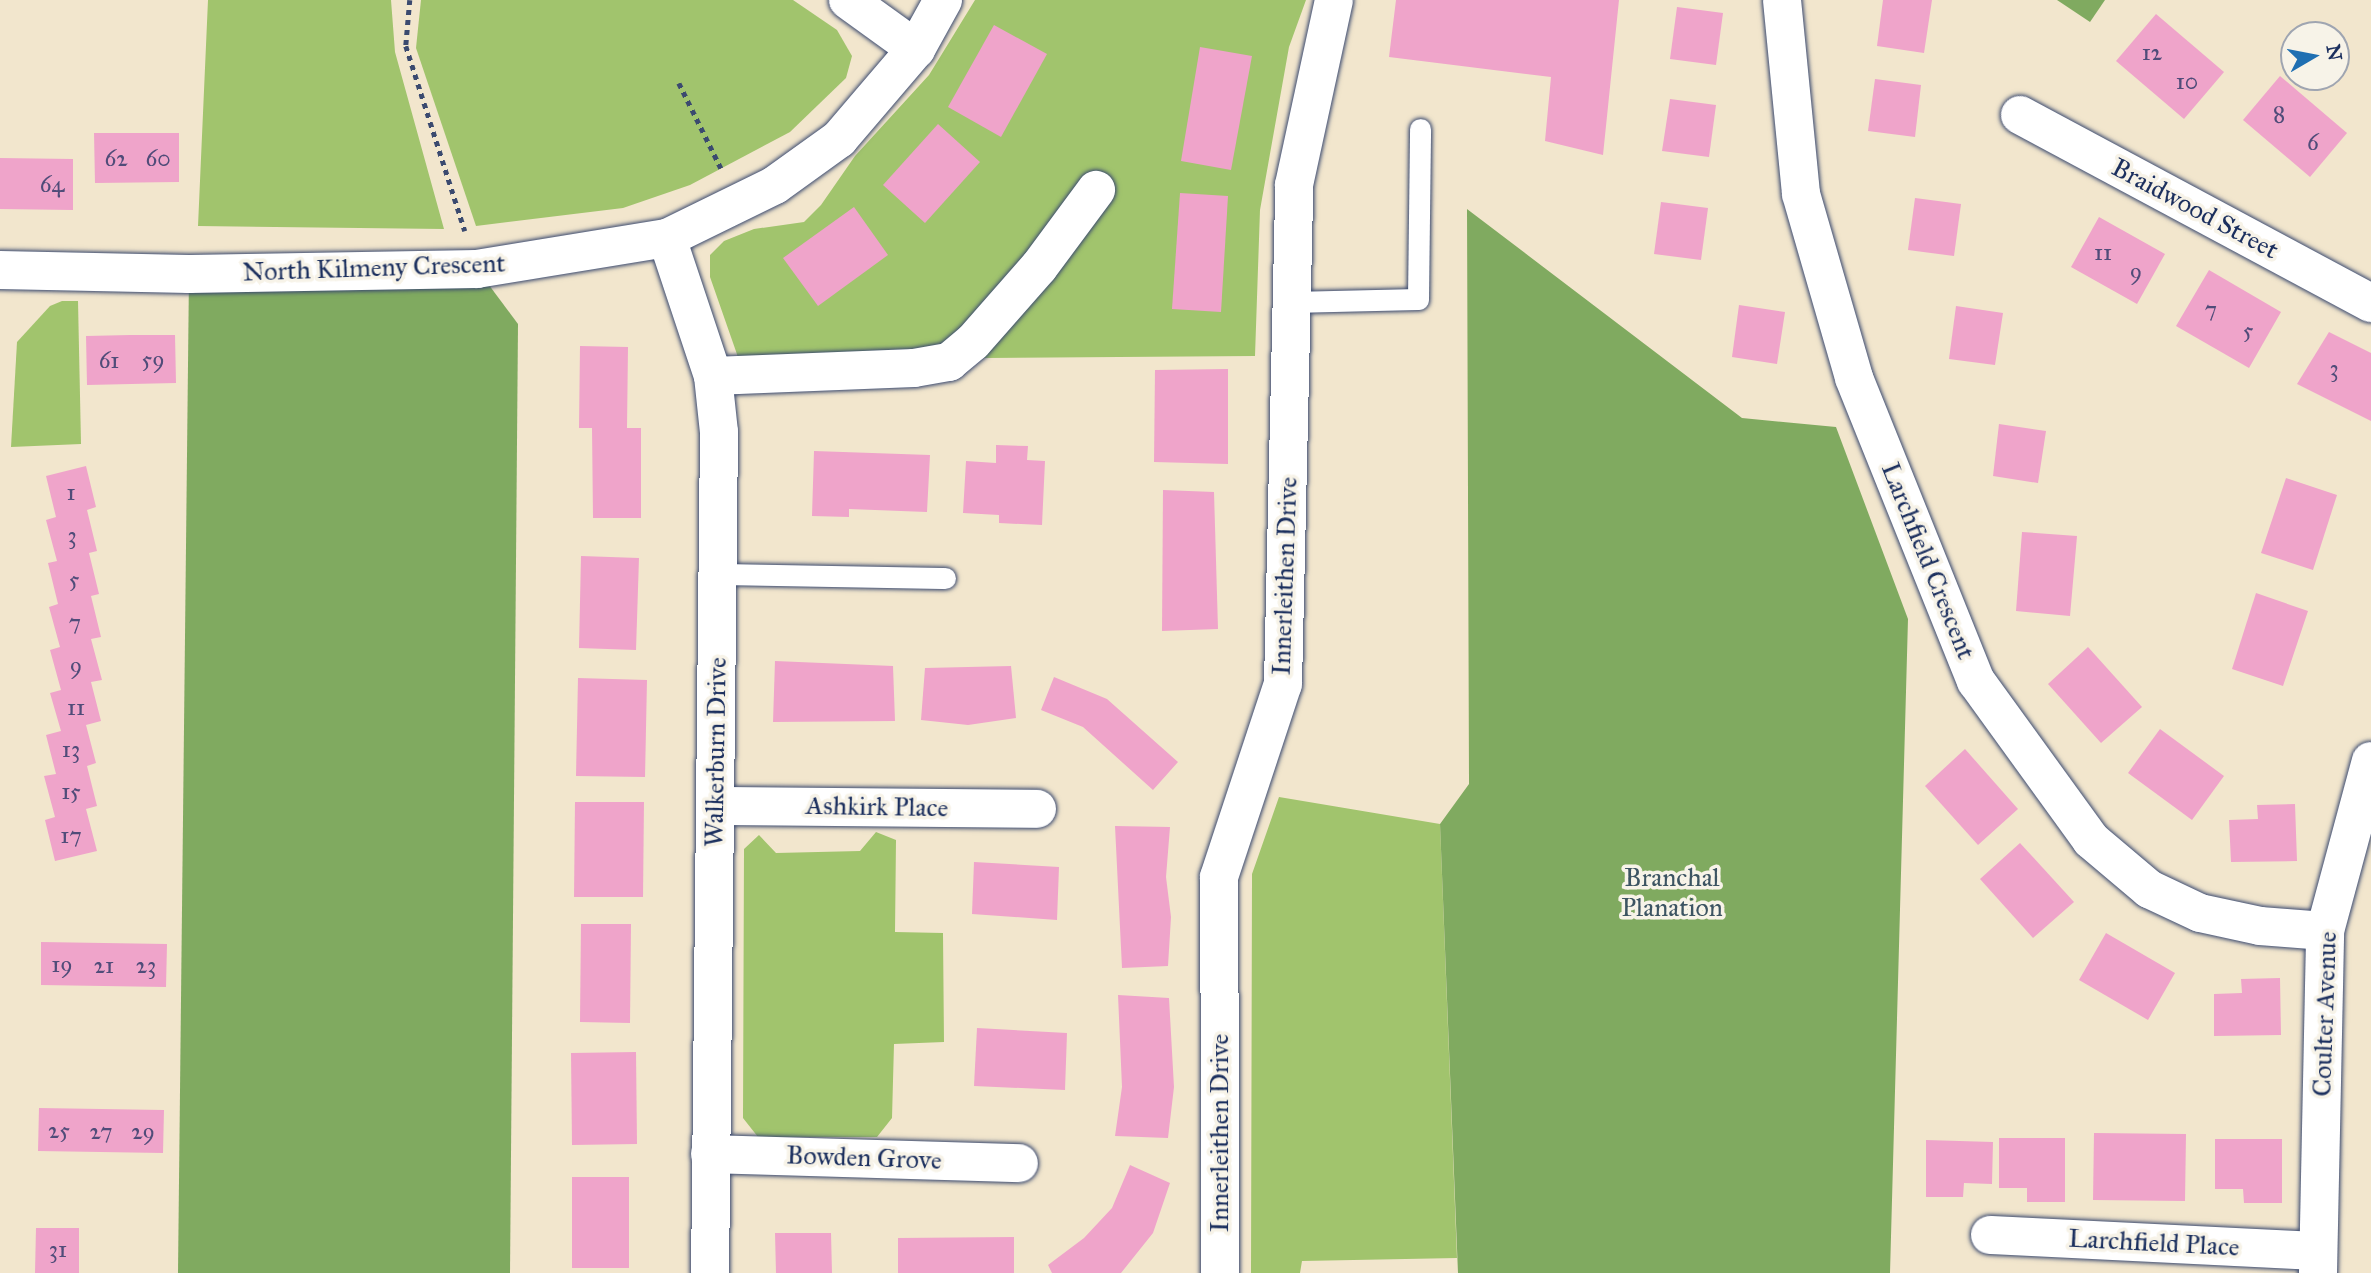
<!DOCTYPE html>
<html>
<head>
<meta charset="utf-8">
<style>
	body { margin:0 }
	#map { position:relative; width:2371px; height:1273px; overflow:hidden; background:#f2e6cd; font-family:"IM FELL Great Primer",serif }
	div>[style] { position:absolute }
	[style*='--x'] { left:calc(var(--x)*1px); top:calc(var(--y)*1px); width:calc(var(--w)*1px); rotate:calc(var(--a)*1deg) }
	.green>* { inset:0; background:#a1c46d }
	.forest>* { inset:0; background:#80aa60 }
	.building>* { inset:0; background:#efa4ca }
	.path>* { height:4.5px; margin-top:-2.25px; transform-origin:0; background:repeating-linear-gradient(90deg,#3b4a6f 0 5px,transparent 0 10px) }
	.roads { filter:drop-shadow(0 0 2px #3b4a6f) drop-shadow(0 0 2px #3b4a6f) }
	.service>* { height:21px; margin:-10.5px; padding:0 10.5px; transform-origin:10.5px; border-radius:10.5px; background:#fff }
	.minor>* { height:38px; margin:-19px; padding:0 19px; transform-origin:19px; border-radius:19px; background:#fff }
	span { translate:-50% -50%; white-space:nowrap; text-align:center; line-height:1.15; -webkit-text-stroke:7px #f7f3e8; paint-order:stroke }
	.number-label { font-size:23px; color:#504c79 }
	.number-label span { -webkit-text-stroke-width:0 }
	.street-label { font-size:26px; color:#1b2f5e }
	.park-label { font-size:26px; color:#3c5462 }
	.north { position:absolute; left:2280px; top:21px; width:70px; height:70px; box-sizing:border-box; background:#f7f3e8; border:2px solid #9fa5b1; border-radius:50%; rotate:80deg; font-size:19px; font-weight:700; line-height:28px; text-align:center; color:#1b2f5e }
	.north::after { content:''; display:block; margin:auto; width:24px; height:32px; background:#1f6fb2; clip-path:polygon(50% 0,100% 100%,50% 72%,0 100%) }
</style>
</head>
<body>
<div id="map">
	<div class="green">
		<i style="clip-path:polygon(208px 0,391px 0,395px 52px,444px 229px,198px 226px)"></i>
		<i style="clip-path:polygon(421px 0,793px 0,837px 30px,852px 56px,846px 78px,790px 132px,690px 185px,623px 208px,476px 226px,416px 48px)"></i>
		<i style="clip-path:polygon(975px 0,1306px 0,1289px 47px,1260px 210px,1255px 356px,739px 360px,710px 277px,710px 255px,724px 241px,754px 229px,804px 222px,821px 205px,855px 156px,929px 75px)"></i>
		<i style="clip-path:polygon(62px 301px,78px 301px,81px 444px,11px 447px,17px 342px,50px 306px)"></i>
		<i style="clip-path:polygon(1279px 797px,1440px 824px,1457px 1258px,1302px 1261px,1300px 1273px,1251px 1273px,1252px 874px)"></i>
		<i style="clip-path:polygon(876px 832px,896px 840px,895px 932px,943px 933px,944px 1042px,894px 1044px,892px 1118px,877px 1137px,758px 1137px,743px 1118px,744px 849px,759px 835px,776px 853px,860px 851px)"></i>
	</div>
	<div class="forest">
		<i style="clip-path:polygon(2057px 0,2105px 0,2090px 22px)"></i>
		<i style="clip-path:polygon(1467px 209px,1742px 418px,1836px 427px,1908px 619px,1890px 1273px,1458px 1273px,1440px 824px,1469px 784px)"></i>
		<i style="clip-path:polygon(477px 269px,518px 324px,510px 1273px,178px 1273px,189px 274px)"></i>
	</div>
	<div class="building">
		<i style="clip-path:polygon(1396px 0,1619px 0,1603px 155px,1545px 141px,1551px 77px,1389px 57px)"></i>
		<i style="clip-path:polygon(1883px 0,1932px 0,1924px 53px,1877px 46px)"></i>
		<i style="clip-path:polygon(1677px 7px,1723px 13px,1716px 65px,1670px 59px)"></i>
		<i style="clip-path:polygon(2156px 14px,2224px 72px,2184px 119px,2116px 61px)"></i>
		<i style="clip-path:polygon(994px 25px,1047px 54px,1001px 137px,948px 107px)"></i>
		<i style="clip-path:polygon(1200px 47px,1252px 56px,1231px 170px,1181px 161px)"></i>
		<i style="clip-path:polygon(2280px 76px,2347px 133px,2310px 177px,2243px 120px)"></i>
		<i style="clip-path:polygon(1875px 79px,1921px 85px,1915px 137px,1868px 131px)"></i>
		<i style="clip-path:polygon(1670px 99px,1716px 105px,1709px 157px,1662px 151px)"></i>
		<i style="clip-path:polygon(938px 124px,980px 162px,925px 223px,883px 185px)"></i>
		<i style="clip-path:polygon(94px 133px,179px 133px,179px 182px,95px 183px)"></i>
		<i style="clip-path:polygon(0 158px,73px 159px,73px 210px,0 209px)"></i>
		<i style="clip-path:polygon(1180px 193px,1228px 196px,1221px 312px,1172px 309px)"></i>
		<i style="clip-path:polygon(1915px 198px,1961px 204px,1954px 256px,1908px 250px)"></i>
		<i style="clip-path:polygon(1661px 202px,1708px 208px,1701px 260px,1654px 254px)"></i>
		<i style="clip-path:polygon(854px 207px,888px 255px,818px 306px,783px 258px)"></i>
		<i style="clip-path:polygon(2099px 217px,2165px 254px,2137px 304px,2071px 267px)"></i>
		<i style="clip-path:polygon(2209px 270px,2281px 312px,2249px 368px,2176px 326px)"></i>
		<i style="clip-path:polygon(1739px 305px,1785px 312px,1777px 364px,1732px 357px)"></i>
		<i style="clip-path:polygon(1956px 306px,2003px 313px,1995px 365px,1949px 359px)"></i>
		<i style="clip-path:polygon(2329px 332px,2371px 353px,2371px 421px,2297px 384px)"></i>
		<i style="clip-path:polygon(130px 335px,175px 335px,176px 383px,87px 385px,86px 336px)"></i>
		<i style="clip-path:polygon(580px 346px,628px 347px,627px 428px,641px 428px,641px 518px,593px 518px,592px 428px,579px 428px)"></i>
		<i style="clip-path:polygon(1228px 369px,1228px 464px,1154px 462px,1155px 370px)"></i>
		<i style="clip-path:polygon(1999px 424px,2046px 431px,2038px 483px,1993px 476px)"></i>
		<i style="clip-path:polygon(996px 445px,1028px 446px,1027px 460px,1045px 461px,1042px 525px,999px 523px,999px 515px,963px 513px,966px 461px,996px 463px)"></i>
		<i style="clip-path:polygon(814px 451px,930px 455px,927px 512px,849px 509px,849px 517px,812px 516px)"></i>
		<i style="clip-path:polygon(86px 466px,96px 507px,87px 510px,97px 551px,89px 553px,99px 594px,91px 596px,101px 637px,91px 639px,102px 680px,91px 682px,101px 721px,86px 725px,96px 763px,87px 766px,97px 806px,86px 809px,97px 851px,55px 861px,45px 820px,55px 817px,44px 776px,56px 774px,46px 735px,61px 731px,50px 693px,61px 690px,50px 650px,60px 647px,49px 607px,58px 604px,48px 563px,57px 561px,46px 520px,56px 517px,46px 476px)"></i>
		<i style="clip-path:polygon(2286px 478px,2337px 495px,2313px 570px,2261px 553px)"></i>
		<i style="clip-path:polygon(1163px 490px,1214px 492px,1218px 629px,1162px 631px)"></i>
		<i style="clip-path:polygon(2022px 532px,2077px 536px,2070px 616px,2016px 611px)"></i>
		<i style="clip-path:polygon(581px 556px,639px 558px,636px 650px,579px 648px)"></i>
		<i style="clip-path:polygon(2256px 593px,2308px 611px,2283px 686px,2232px 669px)"></i>
		<i style="clip-path:polygon(2088px 647px,2142px 707px,2101px 743px,2048px 684px)"></i>
		<i style="clip-path:polygon(775px 661px,893px 666px,895px 721px,773px 722px)"></i>
		<i style="clip-path:polygon(1011px 666px,1016px 718px,968px 725px,921px 720px,925px 668px)"></i>
		<i style="clip-path:polygon(1054px 677px,1107px 699px,1178px 762px,1153px 790px,1083px 727px,1041px 710px)"></i>
		<i style="clip-path:polygon(578px 678px,647px 680px,645px 777px,576px 776px)"></i>
		<i style="clip-path:polygon(2160px 729px,2224px 776px,2192px 820px,2128px 773px)"></i>
		<i style="clip-path:polygon(1965px 749px,2018px 809px,1978px 845px,1925px 786px)"></i>
		<i style="clip-path:polygon(575px 802px,644px 802px,643px 897px,574px 897px)"></i>
		<i style="clip-path:polygon(2295px 804px,2297px 861px,2231px 862px,2229px 820px,2258px 819px,2257px 805px)"></i>
		<i style="clip-path:polygon(1115px 826px,1170px 827px,1166px 877px,1171px 917px,1168px 966px,1122px 968px)"></i>
		<i style="clip-path:polygon(2020px 843px,2074px 902px,2033px 938px,1980px 879px)"></i>
		<i style="clip-path:polygon(974px 862px,1059px 867px,1057px 920px,972px 914px)"></i>
		<i style="clip-path:polygon(581px 924px,631px 924px,630px 1023px,580px 1022px)"></i>
		<i style="clip-path:polygon(2106px 933px,2175px 973px,2148px 1020px,2079px 980px)"></i>
		<i style="clip-path:polygon(41px 942px,167px 944px,166px 987px,41px 985px)"></i>
		<i style="clip-path:polygon(2280px 978px,2281px 1035px,2214px 1036px,2214px 994px,2242px 993px,2241px 979px)"></i>
		<i style="clip-path:polygon(1118px 995px,1169px 998px,1174px 1087px,1168px 1138px,1115px 1136px,1122px 1087px)"></i>
		<i style="clip-path:polygon(977px 1028px,1067px 1033px,1065px 1090px,974px 1086px)"></i>
		<i style="clip-path:polygon(636px 1052px,637px 1144px,572px 1145px,571px 1053px)"></i>
		<i style="clip-path:polygon(39px 1108px,164px 1110px,163px 1153px,38px 1151px)"></i>
		<i style="clip-path:polygon(2094px 1133px,2186px 1134px,2185px 1201px,2093px 1200px)"></i>
		<i style="clip-path:polygon(1999px 1138px,2065px 1138px,2065px 1202px,2027px 1202px,2027px 1188px,1999px 1188px)"></i>
		<i style="clip-path:polygon(2215px 1139px,2282px 1139px,2282px 1203px,2244px 1203px,2243px 1189px,2215px 1189px)"></i>
		<i style="clip-path:polygon(1926px 1140px,1993px 1142px,1992px 1184px,1964px 1183px,1963px 1197px,1926px 1197px)"></i>
		<i style="clip-path:polygon(1130px 1165px,1170px 1183px,1153px 1233px,1121px 1273px,1052px 1273px,1048px 1265px,1084px 1238px,1112px 1208px)"></i>
		<i style="clip-path:polygon(572px 1177px,629px 1177px,629px 1268px,572px 1268px)"></i>
		<i style="clip-path:polygon(36px 1228px,79px 1228px,79px 1273px,35px 1273px)"></i>
		<i style="clip-path:polygon(775px 1233px,831px 1233px,832px 1273px,776px 1273px)"></i>
		<i style="clip-path:polygon(1014px 1237px,1014px 1273px,898px 1273px,898px 1238px)"></i>
	</div>
	<div class="path">
		<i style="--x:410;--y:0;--w:46;--a:95"></i>
		<i style="--x:406;--y:46;--w:194;--a:72.3"></i>
		<i style="--x:679;--y:83;--w:95;--a:63.7"></i>
	</div>
	<div class="roads">
		<div class="service">
			<i style="--x:1291;--y:302;--w:127;--a:-1.4"></i>
			<i style="--x:1418;--y:299;--w:170;--a:-89.3"></i>
			<i style="--x:718;--y:574;--w:227;--a:1"></i>
		</div>
		<div class="minor">
			<i style="--x:848;--y:0;--w:84;--a:35.8"></i>
			<i style="--x:1782;--y:0;--w:195;--a:84.4"></i>
			<i style="--x:1801;--y:194;--w:191;--a:73.9"></i>
			<i style="--x:1854;--y:378;--w:327;--a:68.1"></i>
			<i style="--x:1976;--y:681;--w:196;--a:54.1"></i>
			<i style="--x:2091;--y:840;--w:76;--a:40.2"></i>
			<i style="--x:2149;--y:889;--w:56;--a:25.2"></i>
			<i style="--x:2200;--y:913;--w:61;--a:12.2"></i>
			<i style="--x:2260;--y:926;--w:65;--a:4.4"></i>
			<i style="--x:2020;--y:115;--w:398;--a:28.2"></i>
			<i style="--x:667;--y:238;--w:145;--a:71.6"></i>
			<i style="--x:713;--y:376;--w:56;--a:83.9"></i>
			<i style="--x:719;--y:432;--w:841;--a:90.61"></i>
			<i style="--x:0;--y:270;--w:189;--a:1.2"></i>
			<i style="--x:189;--y:274;--w:288;--a:-1"></i>
			<i style="--x:477;--y:269;--w:193;--a:-9.3"></i>
			<i style="--x:667;--y:238;--w:120;--a:-26.1"></i>
			<i style="--x:775;--y:185;--w:79;--a:-35.7"></i>
			<i style="--x:839;--y:139;--w:118;--a:-49.5"></i>
			<i style="--x:916;--y:49;--w:56;--a:-61.1"></i>
			<i style="--x:713;--y:376;--w:201;--a:-2.3"></i>
			<i style="--x:914;--y:368;--w:36;--a:-10"></i>
			<i style="--x:949;--y:362;--w:31;--a:-40"></i>
			<i style="--x:973;--y:342;--w:100;--a:-48.7"></i>
			<i style="--x:1039;--y:267;--w:96;--a:-53.5"></i>
			<i style="--x:716;--y:806;--w:321;--a:0.5"></i>
			<i style="--x:710;--y:1154;--w:309;--a:1.7"></i>
			<i style="--x:1990;--y:1235;--w:328;--a:2.8"></i>
			<i style="--x:1220;--y:1273;--w:396;--a:-90.1"></i>
			<i style="--x:1219;--y:877;--w:203;--a:-71.7"></i>
			<i style="--x:1283;--y:684;--w:499;--a:-88.7"></i>
			<i style="--x:1294;--y:185;--w:189;--a:-77.8"></i>
			<i style="--x:2318;--y:1273;--w:342;--a:-88.8"></i>
			<i style="--x:2325;--y:931;--w:176;--a:-74.9"></i>
		</div>
	</div>
	<div class="number-label">
		<span style="left:2152px;top:52px">12</span>
		<span style="left:2187px;top:81px">10</span>
		<span style="left:2279px;top:114px">8</span>
		<span style="left:2313px;top:142px">6</span>
		<span style="left:116px;top:158px">62</span>
		<span style="left:158px;top:158px">60</span>
		<span style="left:52px;top:184px">64</span>
		<span style="left:2103px;top:252px">11</span>
		<span style="left:2136px;top:271px">9</span>
		<span style="left:2211px;top:309px">7</span>
		<span style="left:2248px;top:330px">5</span>
		<span style="left:153px;top:359px">59</span>
		<span style="left:109px;top:360px">61</span>
		<span style="left:2334px;top:368px">3</span>
		<span style="left:71px;top:492px">1</span>
		<span style="left:72px;top:535px">3</span>
		<span style="left:74px;top:579px">5</span>
		<span style="left:75px;top:622px">7</span>
		<span style="left:76px;top:665px">9</span>
		<span style="left:76px;top:707px">11</span>
		<span style="left:71px;top:749px">13</span>
		<span style="left:71px;top:791px">15</span>
		<span style="left:71px;top:835px">17</span>
		<span style="left:62px;top:964px">19</span>
		<span style="left:104px;top:965px">21</span>
		<span style="left:146px;top:965px">23</span>
		<span style="left:59px;top:1130px">25</span>
		<span style="left:101px;top:1131px">27</span>
		<span style="left:143px;top:1131px">29</span>
		<span style="left:58px;top:1249px">31</span>
	</div>
	<div class="street-label">
		<span style="left:2195px;top:209px;rotate:28deg">Braidwood Street</span>
		<span style="left:374px;top:268px;rotate:-2deg">North Kilmeny Crescent</span>
		<span style="left:1928px;top:561px;rotate:68deg">Larchfield Crescent</span>
		<span style="left:1285px;top:576px;rotate:-88deg">Innerleithen Drive</span>
		<span style="left:716px;top:752px;rotate:-89deg">Walkerburn Drive</span>
		<span style="left:877px;top:807px;rotate:1deg">Ashkirk Place</span>
		<span style="left:2325px;top:1014px;rotate:-88deg">Coulter Avenue</span>
		<span style="left:1220px;top:1133px;rotate:-90deg">Innerleithen Drive</span>
		<span style="left:864px;top:1158px;rotate:2deg">Bowden Grove</span>
		<span style="left:2154px;top:1243px;rotate:3deg">Larchfield Place</span>
	</div>
	<div class="park-label">
		<span style="left:1672px;top:893px">Branchal<br>Planation</span>
	</div>
	<div class="north">N</div>
</div>
</body>
</html>
